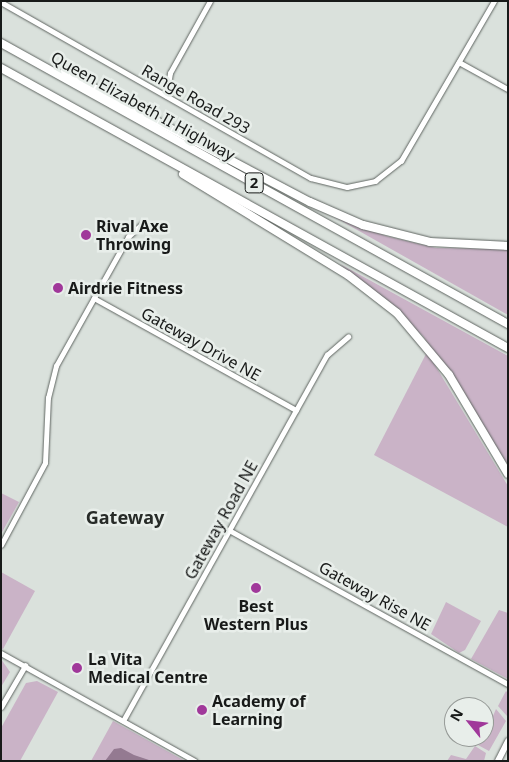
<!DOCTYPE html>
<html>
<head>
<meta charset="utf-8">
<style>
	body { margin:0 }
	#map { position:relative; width:509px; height:762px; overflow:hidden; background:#dae1dc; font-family:"Noto Sans",sans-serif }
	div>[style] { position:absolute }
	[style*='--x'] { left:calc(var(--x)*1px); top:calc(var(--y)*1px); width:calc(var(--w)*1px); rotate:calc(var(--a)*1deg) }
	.green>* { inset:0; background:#cab3c7 }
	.water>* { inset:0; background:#947a91 }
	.roads { filter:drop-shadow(0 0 1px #5f6561) drop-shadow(0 0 1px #5f6561) }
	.street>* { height:4.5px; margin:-2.25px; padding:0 2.25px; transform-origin:2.25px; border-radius:2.25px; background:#fff }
	.secondary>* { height:5.5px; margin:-2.75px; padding:0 2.75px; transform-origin:2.75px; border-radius:2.75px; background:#fff }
	.highway>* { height:8px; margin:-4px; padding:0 4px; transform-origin:4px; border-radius:4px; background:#fff }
	.dots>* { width:14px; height:14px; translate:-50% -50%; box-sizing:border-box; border:2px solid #e8eeea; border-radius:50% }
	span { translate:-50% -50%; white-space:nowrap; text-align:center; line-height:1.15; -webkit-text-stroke:5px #e8eeea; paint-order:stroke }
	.shield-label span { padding:1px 4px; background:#e8eeea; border:1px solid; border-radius:4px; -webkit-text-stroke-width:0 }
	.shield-label { font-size:15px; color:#181a19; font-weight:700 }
	.street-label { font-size:16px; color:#181a19 }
	.poi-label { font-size:16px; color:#181a19; font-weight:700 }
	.left { translate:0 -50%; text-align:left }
	.neighbourhood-label { font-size:18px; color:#272b28; font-weight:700 }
	.frame { position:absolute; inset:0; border:2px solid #181a19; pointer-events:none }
	.north { position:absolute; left:444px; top:697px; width:50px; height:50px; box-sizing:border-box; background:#e8eeea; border:1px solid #959996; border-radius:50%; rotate:299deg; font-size:14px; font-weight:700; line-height:20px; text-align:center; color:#181a19 }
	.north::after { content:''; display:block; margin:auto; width:18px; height:22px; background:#a0389a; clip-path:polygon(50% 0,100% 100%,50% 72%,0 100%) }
</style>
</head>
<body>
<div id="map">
	<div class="green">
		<i style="clip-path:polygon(329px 214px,386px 236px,436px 248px,508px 249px,508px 315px)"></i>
		<i style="clip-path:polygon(340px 264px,508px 356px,508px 465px,423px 336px)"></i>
		<i style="clip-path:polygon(427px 352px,508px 486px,508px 527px,374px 455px)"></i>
		<i style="clip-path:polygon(1px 493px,19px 502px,1px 534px)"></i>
		<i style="clip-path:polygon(1px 572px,35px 591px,3px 649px,1px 648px)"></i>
		<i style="clip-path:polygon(446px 602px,481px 621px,465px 650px,459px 653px,431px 634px)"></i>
		<i style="clip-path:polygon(499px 610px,508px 613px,508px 679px,471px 659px)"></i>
		<i style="clip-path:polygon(1px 659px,10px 672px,1px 687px)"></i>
		<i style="clip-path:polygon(37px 681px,58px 692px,20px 761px,1px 761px,1px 728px,26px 683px)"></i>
		<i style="clip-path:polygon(506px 691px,508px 693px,507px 716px,498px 706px)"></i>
		<i style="clip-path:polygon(496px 709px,506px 721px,489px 751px,476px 744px,484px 737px)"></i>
		<i style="clip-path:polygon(113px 721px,185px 761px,91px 761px)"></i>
		<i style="clip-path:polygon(475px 746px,486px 753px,484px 761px,447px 761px,451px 755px,466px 759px)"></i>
	</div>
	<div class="water">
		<i style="clip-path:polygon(121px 748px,134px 755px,152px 761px,105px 761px,114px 749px)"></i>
	</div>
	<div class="roads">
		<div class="street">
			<i style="--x:1;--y:2;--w:356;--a:29.6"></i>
			<i style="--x:311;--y:178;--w:37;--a:14"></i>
			<i style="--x:347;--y:187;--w:29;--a:-12"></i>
			<i style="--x:375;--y:181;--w:33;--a:-38"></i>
			<i style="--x:401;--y:161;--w:185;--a:-59.8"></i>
			<i style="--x:459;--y:62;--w:56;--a:28.9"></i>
			<i style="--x:166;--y:96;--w:23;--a:-80"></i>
			<i style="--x:170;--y:73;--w:82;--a:-60.9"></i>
			<i style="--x:94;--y:298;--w:231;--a:29"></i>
			<i style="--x:229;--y:530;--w:319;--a:28.9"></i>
			<i style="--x:1;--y:545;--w:93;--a:-61.8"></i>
			<i style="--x:45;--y:463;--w:65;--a:-87.4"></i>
			<i style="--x:48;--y:398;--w:33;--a:-76"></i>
			<i style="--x:56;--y:366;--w:148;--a:-60.8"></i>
			<i style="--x:128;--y:237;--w:21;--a:-43"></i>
			<i style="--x:1;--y:653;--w:222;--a:29.1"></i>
			<i style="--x:1;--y:707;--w:48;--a:-59.7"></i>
			<i style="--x:123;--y:721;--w:419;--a:-60.9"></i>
			<i style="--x:327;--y:355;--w:28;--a:-41"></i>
		</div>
		<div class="secondary">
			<i style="--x:498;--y:761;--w:22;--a:-63"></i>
		</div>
		<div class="highway">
			<i style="--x:1;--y:43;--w:580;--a:29"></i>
			<i style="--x:1;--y:68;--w:579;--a:28.91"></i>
			<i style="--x:64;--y:72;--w:278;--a:27.9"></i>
			<i style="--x:310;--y:202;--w:58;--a:23.5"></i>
			<i style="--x:363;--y:225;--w:69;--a:14.2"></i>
			<i style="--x:430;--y:242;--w:78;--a:2.9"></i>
			<i style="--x:183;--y:174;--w:193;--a:31.5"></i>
			<i style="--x:348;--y:275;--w:62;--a:37.8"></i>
			<i style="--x:397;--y:313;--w:81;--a:50"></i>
			<i style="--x:449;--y:375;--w:115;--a:59.2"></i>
		</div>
	</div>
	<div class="dots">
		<i style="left:86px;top:235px;background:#a0389a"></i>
		<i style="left:58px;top:288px;background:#a0389a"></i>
		<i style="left:256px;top:588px;background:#a0389a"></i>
		<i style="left:77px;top:668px;background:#a0389a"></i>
		<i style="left:202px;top:710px;background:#a0389a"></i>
	</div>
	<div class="shield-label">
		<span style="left:254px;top:183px">2</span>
	</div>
	<div class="street-label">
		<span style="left:196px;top:99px;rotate:30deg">Range Road 293</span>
		<span style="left:143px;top:106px;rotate:29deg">Queen Elizabeth II Highway</span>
		<span style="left:201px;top:344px;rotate:29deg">Gateway Drive NE</span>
		<span style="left:221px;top:520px;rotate:-61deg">Gateway Road NE</span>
		<span style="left:375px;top:596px;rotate:29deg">Gateway Rise NE</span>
	</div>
	<div class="poi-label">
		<span class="left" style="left:96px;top:235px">Rival Axe<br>Throwing</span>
		<span class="left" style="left:68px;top:288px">Airdrie Fitness</span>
		<span style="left:256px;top:615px">Best<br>Western Plus</span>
		<span class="left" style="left:88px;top:668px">La Vita<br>Medical Centre</span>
		<span class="left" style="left:212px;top:710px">Academy of<br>Learning</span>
	</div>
	<div class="neighbourhood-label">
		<span style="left:125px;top:517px">Gateway</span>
	</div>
	<div class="frame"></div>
	<div class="north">N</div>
</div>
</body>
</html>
